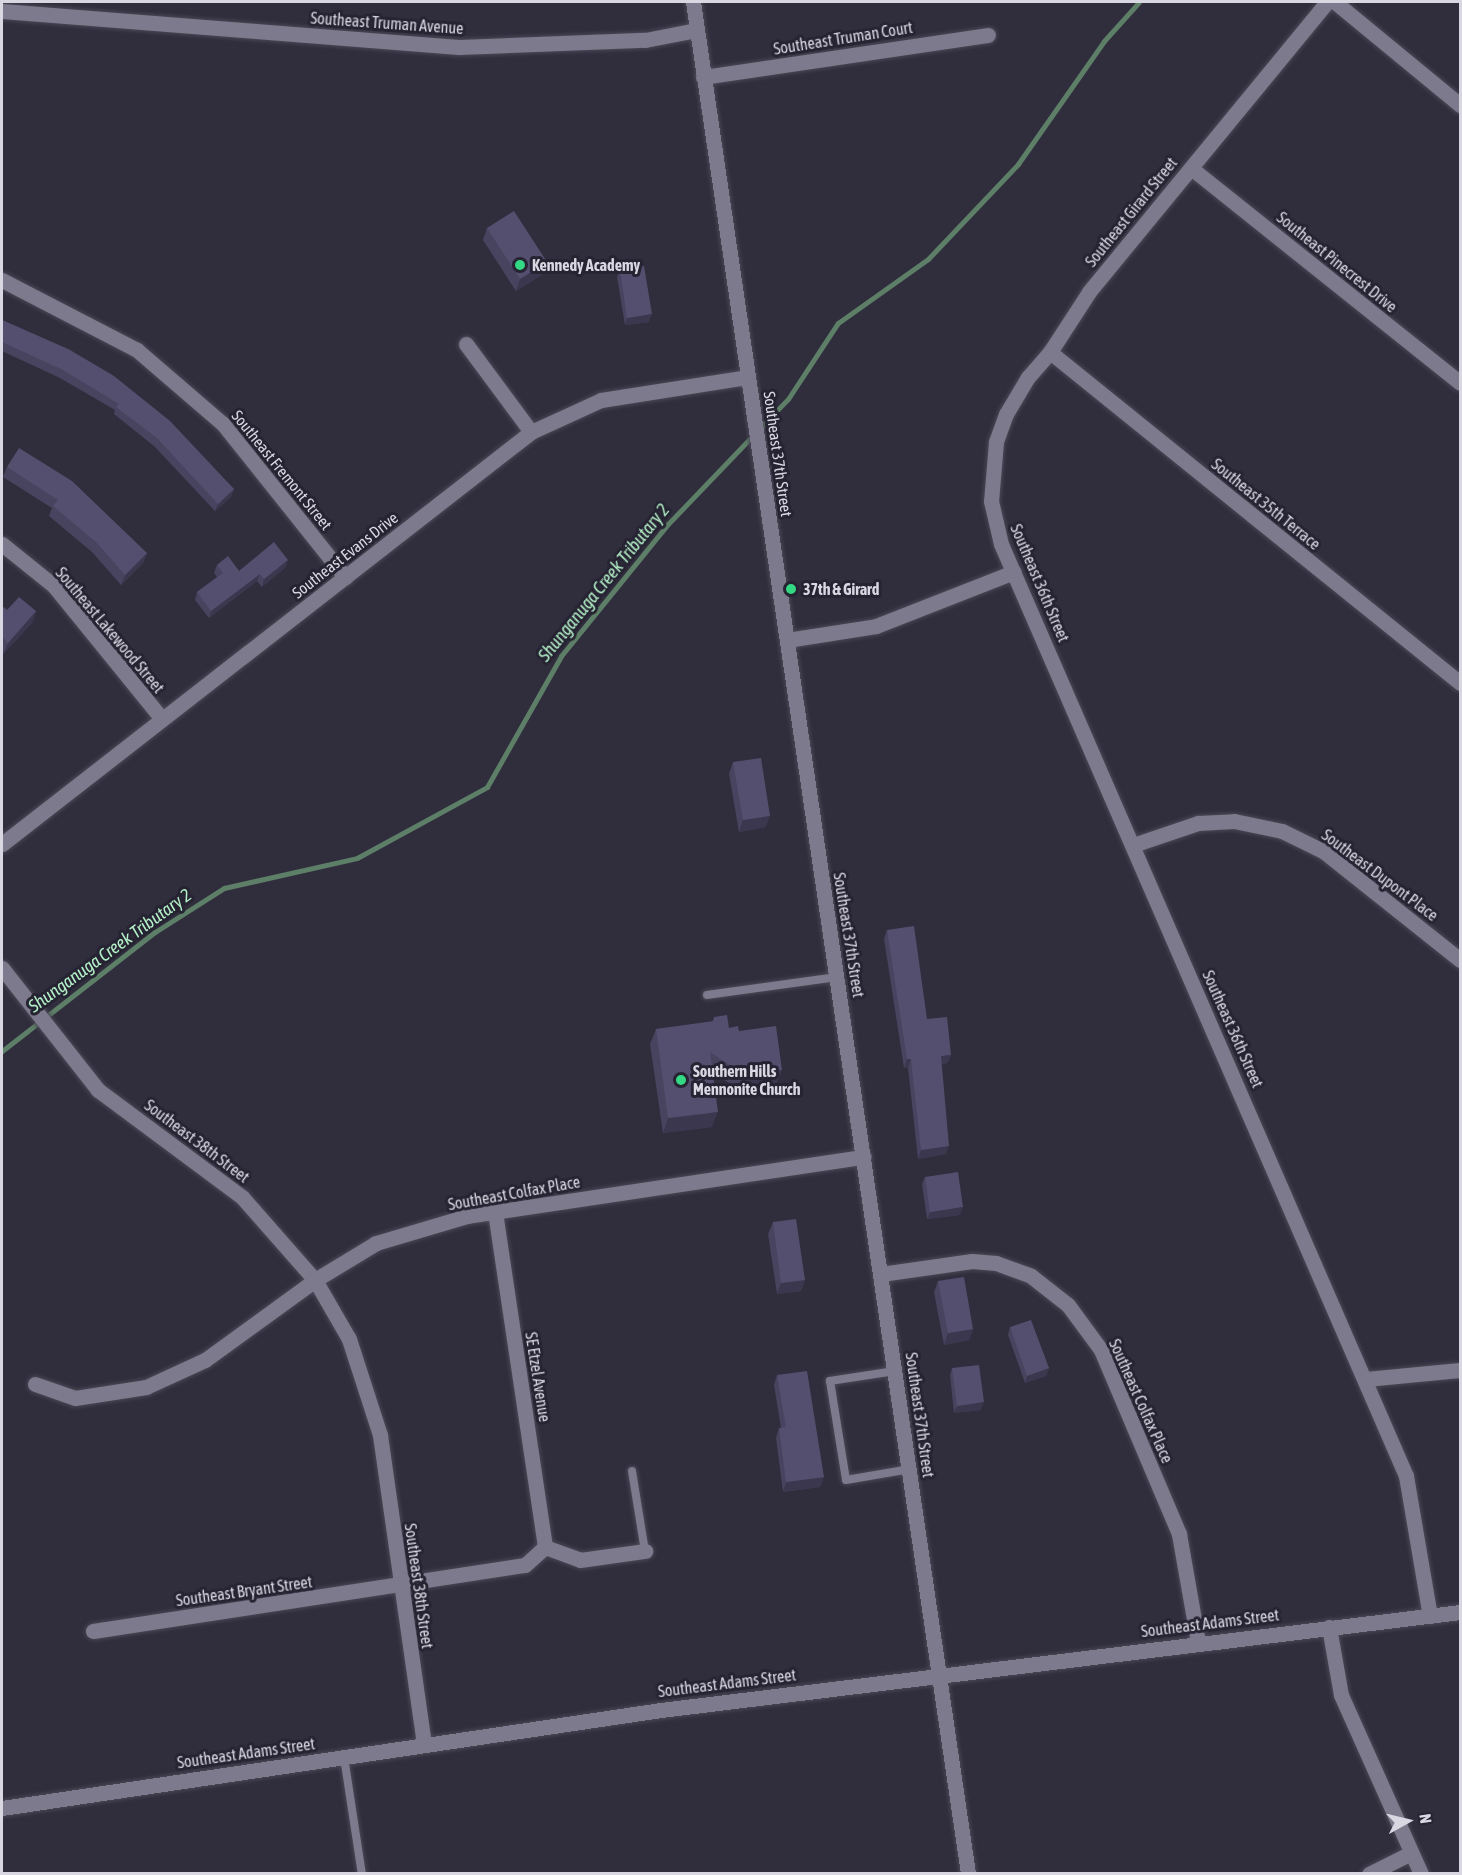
<!DOCTYPE html>
<html>
<head>
<meta charset="utf-8">
<style>
	body { margin:0 }
	#map { position:relative; width:1462px; height:1875px; overflow:hidden; background:#302d3d; font-family:"Asap Condensed",sans-serif }
	div>[style] { position:absolute }
	[style*='--x'] { left:calc(var(--x)*1px); top:calc(var(--y)*1px); width:calc(var(--w)*1px); rotate:calc(var(--a)*1deg) }
	.stream>* { height:5px; margin:-2.5px; padding:0 2.5px; transform-origin:2.5px; border-radius:2.5px; background:#5d7e67 }
	.roads { filter:drop-shadow(0 0 2px #4a4855) drop-shadow(0 0 2px #4a4855) }
	.lane>* { height:8px; margin:-4px; padding:0 4px; transform-origin:4px; border-radius:4px; background:#7d7a8d }
	.street>* { height:15px; margin:-7.5px; padding:0 7.5px; transform-origin:7.5px; border-radius:7.5px; background:#7d7a8d }
	.secondary>* { height:15px; margin:-7.5px; padding:0 7.5px; transform-origin:7.5px; border-radius:7.5px; background:#7d7a8d }
	.wall>* { inset:0; background:#48445f }
	.shaded-wall>* { inset:0; background:#3b374e }
	.building>* { inset:0; background:#544f6f }
	.dots>* { width:16px; height:16px; translate:-50% -50%; box-sizing:border-box; border:3px solid #262333; border-radius:50% }
	span { translate:-50% -50%; white-space:nowrap; text-align:center; line-height:1.15; -webkit-text-stroke:6px #262333; paint-order:stroke }
	.street-label { font-size:16px; color:#d9d8e2 }
	.poi-label { font-size:16px; color:#d9d8e2; font-weight:700 }
	.left { translate:0 -50%; text-align:left }
	.water-label { font-size:18px; color:#b4f0c7; font-style:italic }
	.frame { position:absolute; inset:0; border:3px solid #d9d8e2; pointer-events:none }
	.north { position:absolute; left:1378px; top:1791px; width:60px; height:60px; -webkit-text-stroke:4px #262333; paint-order:stroke; rotate:82deg; font-size:16px; font-weight:700; line-height:24px; text-align:center; color:#d9d8e2 }
	.north::after { content:''; display:block; margin:auto; width:21px; height:27px; background:#d9d8e2; clip-path:polygon(50% 0,100% 100%,50% 72%,0 100%) }
</style>
</head>
<body>
<div id="map">
	<div class="stream">
		<i style="--x:2;--y:1051;--w:194;--a:-37.9"></i>
		<i style="--x:155;--y:932;--w:82;--a:-32.5"></i>
		<i style="--x:224;--y:888;--w:136;--a:-12.7"></i>
		<i style="--x:357;--y:858;--w:148;--a:-28.6"></i>
		<i style="--x:487;--y:787;--w:150;--a:-60.5"></i>
		<i style="--x:561;--y:656;--w:170;--a:-51"></i>
		<i style="--x:668;--y:524;--w:173;--a:-46.2"></i>
		<i style="--x:788;--y:399;--w:91;--a:-56.7"></i>
		<i style="--x:838;--y:323;--w:110;--a:-35.4"></i>
		<i style="--x:928;--y:259;--w:131;--a:-46.5"></i>
		<i style="--x:1018;--y:164;--w:150;--a:-55"></i>
		<i style="--x:1104;--y:41;--w:52;--a:-48.1"></i>
	</div>
	<div class="roads">
		<div class="lane">
			<i style="--x:707;--y:995;--w:131;--a:-7.9"></i>
			<i style="--x:895;--y:1371;--w:66;--a:171.3"></i>
			<i style="--x:830;--y:1381;--w:100;--a:80.8"></i>
			<i style="--x:846;--y:1480;--w:65;--a:-9.8"></i>
			<i style="--x:632;--y:1471;--w:81;--a:80.8"></i>
			<i style="--x:344;--y:1757;--w:118;--a:81.3"></i>
		</div>
		<div class="street">
			<i style="--x:1327;--y:2;--w:375;--a:129.4"></i>
			<i style="--x:1089;--y:292;--w:72;--a:123"></i>
			<i style="--x:1050;--y:352;--w:33;--a:131"></i>
			<i style="--x:1028;--y:377;--w:43;--a:120.7"></i>
			<i style="--x:1006;--y:414;--w:30;--a:110"></i>
			<i style="--x:996;--y:442;--w:59;--a:94.8"></i>
			<i style="--x:991;--y:501;--w:44;--a:76.9"></i>
			<i style="--x:1001;--y:544;--w:1016;--a:66.51"></i>
			<i style="--x:1406;--y:1476;--w:142;--a:80.3"></i>
			<i style="--x:1335;--y:2;--w:162;--a:39.5"></i>
			<i style="--x:2;--y:11;--w:458;--a:4.5"></i>
			<i style="--x:459;--y:47;--w:186;--a:-2.2"></i>
			<i style="--x:645;--y:40;--w:53;--a:-10.9"></i>
			<i style="--x:703;--y:77;--w:288;--a:-8.4"></i>
			<i style="--x:1191;--y:168;--w:344;--a:38.6"></i>
			<i style="--x:2;--y:280;--w:152;--a:27.4"></i>
			<i style="--x:137;--y:350;--w:113;--a:40.7"></i>
			<i style="--x:223;--y:424;--w:196;--a:51.4"></i>
			<i style="--x:466;--y:344;--w:109;--a:53.5"></i>
			<i style="--x:1050;--y:352;--w:527;--a:38.91"></i>
			<i style="--x:2;--y:544;--w:67;--a:38.9"></i>
			<i style="--x:54;--y:586;--w:171;--a:50.9"></i>
			<i style="--x:787;--y:640;--w:90;--a:-8.9"></i>
			<i style="--x:876;--y:626;--w:148;--a:-21.4"></i>
			<i style="--x:2;--y:844;--w:671;--a:-37.91"></i>
			<i style="--x:531;--y:432;--w:77;--a:-24.6"></i>
			<i style="--x:601;--y:400;--w:149;--a:-8.9"></i>
			<i style="--x:1133;--y:845;--w:69;--a:-18.7"></i>
			<i style="--x:1198;--y:823;--w:36;--a:-3"></i>
			<i style="--x:1234;--y:821;--w:49;--a:11.8"></i>
			<i style="--x:1282;--y:831;--w:46;--a:26"></i>
			<i style="--x:1323;--y:851;--w:175;--a:38.5"></i>
			<i style="--x:2;--y:968;--w:155;--a:51.8"></i>
			<i style="--x:98;--y:1090;--w:179;--a:36.6"></i>
			<i style="--x:242;--y:1197;--w:111;--a:48.7"></i>
			<i style="--x:315;--y:1280;--w:68;--a:60"></i>
			<i style="--x:349;--y:1339;--w:101;--a:72.1"></i>
			<i style="--x:380;--y:1435;--w:313;--a:81.9"></i>
			<i style="--x:495;--y:1212;--w:339;--a:81.5"></i>
			<i style="--x:881;--y:1274;--w:92;--a:-8.1"></i>
			<i style="--x:972;--y:1261;--w:24;--a:5"></i>
			<i style="--x:996;--y:1263;--w:37;--a:20"></i>
			<i style="--x:1031;--y:1276;--w:47;--a:38.1"></i>
			<i style="--x:1068;--y:1305;--w:56;--a:53.7"></i>
			<i style="--x:1101;--y:1350;--w:200;--a:67"></i>
			<i style="--x:1179;--y:1534;--w:110;--a:80"></i>
			<i style="--x:1366;--y:1379;--w:94;--a:-5.5"></i>
			<i style="--x:35;--y:1384;--w:42;--a:19.3"></i>
			<i style="--x:75;--y:1398;--w:72;--a:-8.8"></i>
			<i style="--x:146;--y:1387;--w:65;--a:-24.6"></i>
			<i style="--x:205;--y:1360;--w:136;--a:-36"></i>
			<i style="--x:315;--y:1280;--w:71;--a:-31.2"></i>
			<i style="--x:376;--y:1243;--w:95;--a:-16.5"></i>
			<i style="--x:467;--y:1216;--w:401;--a:-8.5"></i>
			<i style="--x:545;--y:1547;--w:37;--a:20"></i>
			<i style="--x:580;--y:1560;--w:66;--a:-7.9"></i>
			<i style="--x:1329;--y:1627;--w:69;--a:80"></i>
			<i style="--x:1341;--y:1695;--w:196;--a:65.9"></i>
			<i style="--x:93;--y:1631;--w:437;--a:-8.7"></i>
			<i style="--x:525;--y:1565;--w:27;--a:-42"></i>
			<i style="--x:1369;--y:1874;--w:47;--a:-26.6"></i>
		</div>
		<div class="secondary">
			<i style="--x:693;--y:2;--w:1892;--a:81.64"></i>
			<i style="--x:2;--y:1808;--w:666;--a:-8.46"></i>
			<i style="--x:661;--y:1710;--w:805;--a:-6.99"></i>
		</div>
	</div>
	<div class="wall">
		<i style="clip-path:polygon(487px 228px,547px 262px,543px 274px,516px 291px,483px 240px)"></i>
		<i style="clip-path:polygon(620px 270px,649px 322px,625px 325px,617px 277px)"></i>
		<i style="clip-path:polygon(2px 320px,70px 350px,234px 489px,231px 497px,215px 511px,154px 446px,114px 414px,115px 410px,60px 378px,2px 351px)"></i>
		<i style="clip-path:polygon(7px 467px,147px 553px,143px 563px,121px 585px,92px 552px,49px 516px,52px 508px,3px 477px)"></i>
		<i style="clip-path:polygon(217px 565px,239px 571px,286px 567px,262px 587px,257px 581px,209px 618px,195px 600px,197px 592px,217px 577px,214px 573px)"></i>
		<i style="clip-path:polygon(2px 606px,7px 610px,36px 611px,32px 623px,3px 654px,2px 652px)"></i>
		<i style="clip-path:polygon(733px 762px,766px 827px,739px 832px,729px 774px)"></i>
		<i style="clip-path:polygon(887px 930px,927px 1019px,948px 1063px,941px 1064px,946px 1154px,918px 1159px,908px 1068px,904px 1068px,884px 939px)"></i>
		<i style="clip-path:polygon(714px 1017px,729px 1028px,739px 1031px,776px 1085px,739px 1090px,713px 1072px,712px 1127px,663px 1133px,650px 1044px,656px 1029px,712px 1022px)"></i>
		<i style="clip-path:polygon(925px 1177px,960px 1215px,927px 1219px,922px 1184px)"></i>
		<i style="clip-path:polygon(773px 1222px,805px 1280px,801px 1291px,777px 1294px,768px 1234px)"></i>
		<i style="clip-path:polygon(938px 1281px,973px 1329px,969px 1340px,944px 1345px,934px 1292px)"></i>
		<i style="clip-path:polygon(1010px 1327px,1049px 1368px,1046px 1376px,1025px 1383px,1008px 1335px)"></i>
		<i style="clip-path:polygon(952px 1368px,981px 1410px,954px 1413px,950px 1375px)"></i>
		<i style="clip-path:polygon(777px 1375px,824px 1477px,820px 1487px,783px 1492px,776px 1438px,779px 1428px,781px 1428px,774px 1385px)"></i>
	</div>
	<div class="shaded-wall">
		<i style="clip-path:polygon(547px 262px,543px 274px,516px 291px,520px 279px)"></i>
		<i style="clip-path:polygon(652px 314px,649px 322px,625px 325px,627px 318px)"></i>
		<i style="clip-path:polygon(234px 489px,231px 497px,215px 511px,218px 504px)"></i>
		<i style="clip-path:polygon(147px 553px,143px 563px,121px 585px,125px 575px)"></i>
		<i style="clip-path:polygon(288px 560px,286px 567px,262px 587px,264px 579px)"></i>
		<i style="clip-path:polygon(260px 574px,257px 581px,209px 618px,211px 611px)"></i>
		<i style="clip-path:polygon(36px 611px,32px 623px,3px 654px,8px 643px)"></i>
		<i style="clip-path:polygon(770px 816px,766px 827px,739px 832px,743px 820px)"></i>
		<i style="clip-path:polygon(951px 1055px,948px 1063px,938px 1064px,941px 1056px)"></i>
		<i style="clip-path:polygon(907px 1059px,911px 1059px,908px 1068px,904px 1068px)"></i>
		<i style="clip-path:polygon(782px 1070px,776px 1085px,739px 1090px,745px 1075px)"></i>
		<i style="clip-path:polygon(718px 1112px,712px 1127px,663px 1133px,668px 1118px)"></i>
		<i style="clip-path:polygon(949px 1146px,946px 1154px,918px 1159px,921px 1150px)"></i>
		<i style="clip-path:polygon(963px 1207px,960px 1215px,927px 1219px,930px 1212px)"></i>
		<i style="clip-path:polygon(805px 1280px,801px 1291px,777px 1294px,781px 1283px)"></i>
		<i style="clip-path:polygon(973px 1329px,969px 1340px,944px 1345px,948px 1333px)"></i>
		<i style="clip-path:polygon(1049px 1368px,1046px 1376px,1025px 1383px,1027px 1376px)"></i>
		<i style="clip-path:polygon(984px 1402px,981px 1410px,954px 1413px,957px 1406px)"></i>
		<i style="clip-path:polygon(824px 1477px,820px 1487px,783px 1492px,786px 1482px)"></i>
	</div>
	<div class="building">
		<i style="clip-path:polygon(514px 211px,547px 262px,520px 279px,487px 228px)"></i>
		<i style="clip-path:polygon(644px 266px,652px 314px,627px 318px,620px 270px)"></i>
		<i style="clip-path:polygon(2px 320px,70px 350px,114px 376px,170px 421px,234px 489px,218px 504px,157px 438px,116px 407px,119px 404px,63px 370px,2px 342px)"></i>
		<i style="clip-path:polygon(19px 448px,72px 481px,147px 553px,125px 575px,96px 542px,53px 506px,58px 500px,7px 467px)"></i>
		<i style="clip-path:polygon(274px 542px,288px 560px,264px 579px,260px 574px,211px 611px,197px 592px,223px 573px,217px 565px,228px 556px,239px 571px)"></i>
		<i style="clip-path:polygon(19px 597px,36px 611px,8px 643px,2px 637px,2px 606px,7px 610px)"></i>
		<i style="clip-path:polygon(761px 758px,770px 816px,743px 820px,733px 762px)"></i>
		<i style="clip-path:polygon(914px 926px,927px 1019px,947px 1017px,951px 1055px,941px 1056px,949px 1146px,921px 1150px,911px 1059px,907px 1059px,887px 930px)"></i>
		<i style="clip-path:polygon(727px 1015px,729px 1028px,738px 1026px,739px 1031px,776px 1026px,782px 1070px,745px 1075px,710px 1052px,718px 1112px,668px 1118px,656px 1029px,714px 1021px,714px 1017px)"></i>
		<i style="clip-path:polygon(958px 1172px,963px 1207px,930px 1212px,925px 1177px)"></i>
		<i style="clip-path:polygon(796px 1219px,805px 1280px,781px 1283px,773px 1222px)"></i>
		<i style="clip-path:polygon(964px 1277px,973px 1329px,948px 1333px,938px 1281px)"></i>
		<i style="clip-path:polygon(1031px 1320px,1049px 1368px,1027px 1376px,1010px 1327px)"></i>
		<i style="clip-path:polygon(979px 1365px,984px 1402px,957px 1406px,952px 1368px)"></i>
		<i style="clip-path:polygon(807px 1371px,824px 1477px,786px 1482px,779px 1428px,786px 1427px,777px 1375px)"></i>
	</div>
	<div class="dots">
		<i style="left:520px;top:265px;background:#32d882"></i>
		<i style="left:791px;top:589px;background:#32d882"></i>
		<i style="left:681px;top:1080px;background:#32d882"></i>
	</div>
	<div class="street-label">
		<span style="left:387px;top:23px;rotate:4deg">Southeast Truman Avenue</span>
		<span style="left:843px;top:38px;rotate:-9deg">Southeast Truman Court</span>
		<span style="left:1131px;top:212px;rotate:-51deg">Southeast Girard Street</span>
		<span style="left:1337px;top:262px;rotate:39deg">Southeast Pinecrest Drive</span>
		<span style="left:778px;top:454px;rotate:82deg">Southeast 37th Street</span>
		<span style="left:282px;top:470px;rotate:51deg">Southeast Fremont Street</span>
		<span style="left:1266px;top:504px;rotate:39deg">Southeast 35th Terrace</span>
		<span style="left:345px;top:555px;rotate:-38deg">Southeast Evans Drive</span>
		<span style="left:1040px;top:583px;rotate:67deg">Southeast 36th Street</span>
		<span style="left:110px;top:630px;rotate:50deg">Southeast Lakewood Street</span>
		<span style="left:1380px;top:875px;rotate:37deg">Southeast Dupont Place</span>
		<span style="left:849px;top:935px;rotate:81deg">Southeast 37th Street</span>
		<span style="left:1233px;top:1029px;rotate:66deg">Southeast 36th Street</span>
		<span style="left:197px;top:1141px;rotate:37deg">Southeast 38th Street</span>
		<span style="left:514px;top:1193px;rotate:-10deg">Southeast Colfax Place</span>
		<span style="left:538px;top:1377px;rotate:81deg">SE Etzel Avenue</span>
		<span style="left:1141px;top:1401px;rotate:66deg">Southeast Colfax Place</span>
		<span style="left:920px;top:1415px;rotate:82deg">Southeast 37th Street</span>
		<span style="left:419px;top:1586px;rotate:82deg">Southeast 38th Street</span>
		<span style="left:244px;top:1591px;rotate:-8deg">Southeast Bryant Street</span>
		<span style="left:1210px;top:1623px;rotate:-7deg">Southeast Adams Street</span>
		<span style="left:727px;top:1683px;rotate:-7deg">Southeast Adams Street</span>
		<span style="left:246px;top:1753px;rotate:-8deg">Southeast Adams Street</span>
	</div>
	<div class="poi-label">
		<span class="left" style="left:532px;top:265px">Kennedy Academy</span>
		<span class="left" style="left:803px;top:589px">37th &amp; Girard</span>
		<span class="left" style="left:693px;top:1080px">Southern Hills<br>Mennonite Church</span>
	</div>
	<div class="water-label">
		<span style="left:604px;top:583px;rotate:-51deg">Shunganuga Creek Tributary 2</span>
		<span style="left:110px;top:951px;rotate:-36deg">Shunganuga Creek Tributary 2</span>
	</div>
	<div class="frame"></div>
	<div class="north">N</div>
</div>
</body>
</html>
